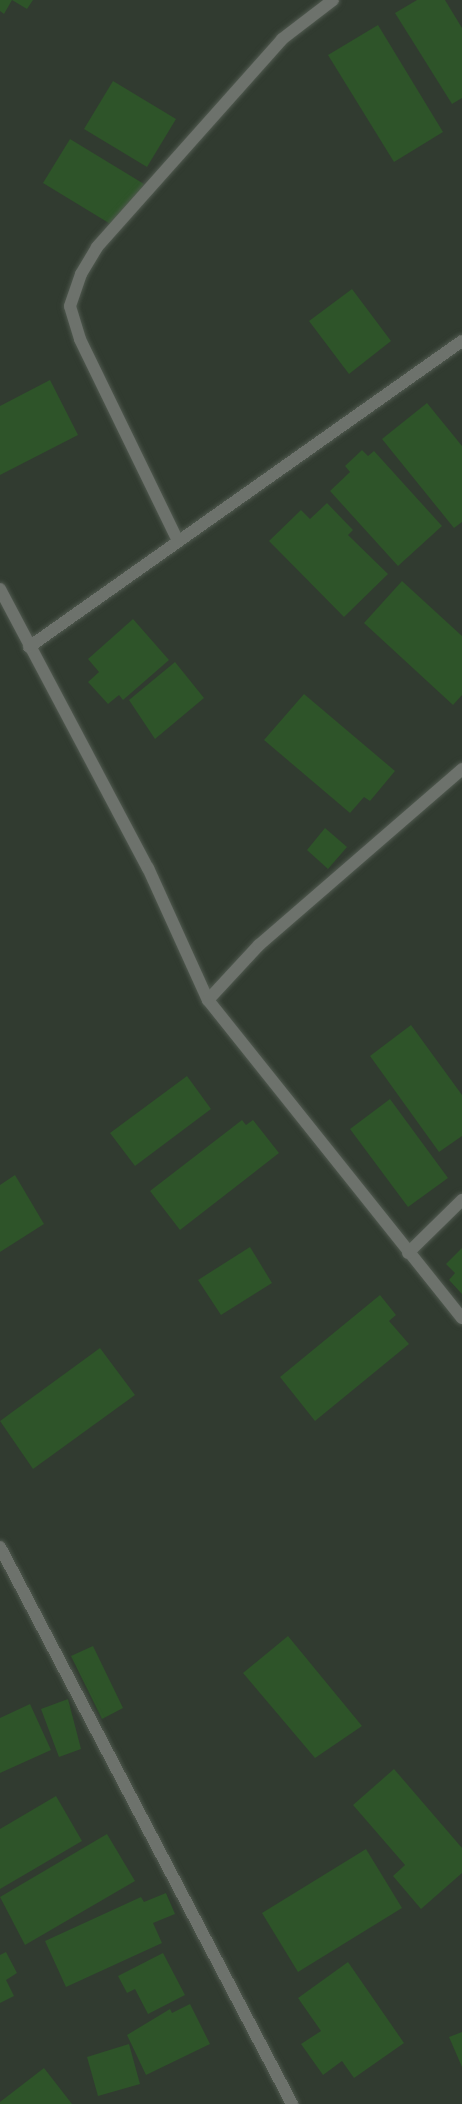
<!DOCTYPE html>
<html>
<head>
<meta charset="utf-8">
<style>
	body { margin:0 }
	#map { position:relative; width:462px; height:2104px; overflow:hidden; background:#313b30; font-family:"Roboto Serif",serif }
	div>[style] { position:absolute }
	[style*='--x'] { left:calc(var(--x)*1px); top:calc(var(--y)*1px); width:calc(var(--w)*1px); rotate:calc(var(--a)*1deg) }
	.building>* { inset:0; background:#2e5429 }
	.roads { filter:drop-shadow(0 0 2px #50594f) drop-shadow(0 0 2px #50594f) }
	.minor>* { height:12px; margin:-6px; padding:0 6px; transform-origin:6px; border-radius:6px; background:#6d726c }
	span { translate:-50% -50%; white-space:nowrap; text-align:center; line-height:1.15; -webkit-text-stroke:4.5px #1c201c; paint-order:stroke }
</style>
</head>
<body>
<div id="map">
	<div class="building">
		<i style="clip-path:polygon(0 0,33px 0,27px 9px,12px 0,4px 14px,0 11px)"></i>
		<i style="clip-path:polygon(417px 0,445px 0,462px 28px,462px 98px,452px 104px,395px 13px)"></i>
		<i style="clip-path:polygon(378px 25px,443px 132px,394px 162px,328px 55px)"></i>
		<i style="clip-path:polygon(113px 81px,176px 119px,147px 167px,84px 129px)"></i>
		<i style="clip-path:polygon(70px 139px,144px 184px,117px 228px,43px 183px)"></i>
		<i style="clip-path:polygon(352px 289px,391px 341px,349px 374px,309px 321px)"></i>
		<i style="clip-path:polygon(50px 380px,78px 435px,0 475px,0 406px)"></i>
		<i style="clip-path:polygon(427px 403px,462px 446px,462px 522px,454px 528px,382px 439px)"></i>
		<i style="clip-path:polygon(362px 450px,368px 456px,374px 451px,442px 526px,398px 566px,330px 491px,350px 472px,345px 466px)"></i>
		<i style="clip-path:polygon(327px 503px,353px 530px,348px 535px,388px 574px,344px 617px,269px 541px,301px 510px,310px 519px)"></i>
		<i style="clip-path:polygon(402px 581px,462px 636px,462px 695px,453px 705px,364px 623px)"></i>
		<i style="clip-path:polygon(133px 619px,169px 660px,123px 700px,119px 695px,108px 704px,88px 682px,99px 672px,88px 659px)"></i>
		<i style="clip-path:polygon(175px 662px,204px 698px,155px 739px,129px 700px)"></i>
		<i style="clip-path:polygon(304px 694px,395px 771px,370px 801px,364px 797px,350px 813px,264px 740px)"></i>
		<i style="clip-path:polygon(325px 828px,347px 847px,328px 869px,307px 850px)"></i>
		<i style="clip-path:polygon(411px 1025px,462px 1095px,462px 1136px,439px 1152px,370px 1056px)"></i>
		<i style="clip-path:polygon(187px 1076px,211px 1109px,135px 1166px,110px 1133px)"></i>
		<i style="clip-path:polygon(390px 1099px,448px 1178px,408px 1207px,350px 1129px)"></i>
		<i style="clip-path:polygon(242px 1120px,246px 1125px,253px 1120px,279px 1153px,180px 1230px,150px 1191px)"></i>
		<i style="clip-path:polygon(15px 1175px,44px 1224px,0 1252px,0 1185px)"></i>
		<i style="clip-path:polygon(250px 1247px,272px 1283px,221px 1315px,198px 1280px)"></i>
		<i style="clip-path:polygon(462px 1248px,462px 1294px,449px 1280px,455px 1273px,446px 1264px)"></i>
		<i style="clip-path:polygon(380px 1295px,396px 1315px,389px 1321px,409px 1344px,315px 1421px,280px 1377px)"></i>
		<i style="clip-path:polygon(100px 1348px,135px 1395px,33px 1469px,0 1421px)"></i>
		<i style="clip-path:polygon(288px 1636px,362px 1726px,315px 1758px,243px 1673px)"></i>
		<i style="clip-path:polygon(93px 1646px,123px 1708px,102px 1719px,71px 1656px)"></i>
		<i style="clip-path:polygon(68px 1699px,81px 1749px,59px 1757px,41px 1709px)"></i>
		<i style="clip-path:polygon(30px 1704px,51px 1750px,0 1773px,0 1718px)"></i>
		<i style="clip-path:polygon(394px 1769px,462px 1848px,462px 1873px,421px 1909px,393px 1876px,405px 1865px,353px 1805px)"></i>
		<i style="clip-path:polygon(56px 1796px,82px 1841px,0 1889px,0 1829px)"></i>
		<i style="clip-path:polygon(107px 1834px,135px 1881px,25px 1945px,0 1897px)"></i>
		<i style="clip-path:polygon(366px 1849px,402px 1908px,298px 1972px,262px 1913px)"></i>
		<i style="clip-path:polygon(166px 1893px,175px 1914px,153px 1923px,162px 1943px,66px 1987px,45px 1941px,141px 1897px,144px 1902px)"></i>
		<i style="clip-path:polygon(6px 1952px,17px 1973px,6px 1980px,14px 1996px,0 2003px,0 1955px)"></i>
		<i style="clip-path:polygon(163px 1953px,185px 1995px,148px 2014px,135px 1989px,127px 1993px,118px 1976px)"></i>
		<i style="clip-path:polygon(348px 1962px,404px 2043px,354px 2078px,342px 2061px,323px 2075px,301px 2044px,321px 2031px,298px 1998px)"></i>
		<i style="clip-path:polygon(190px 2004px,210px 2044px,146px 2075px,127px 2035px,170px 2009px,172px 2013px)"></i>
		<i style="clip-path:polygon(462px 2032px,462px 2067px,449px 2037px)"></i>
		<i style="clip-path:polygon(129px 2044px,140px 2084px,98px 2096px,87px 2057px)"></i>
		<i style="clip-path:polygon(44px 2068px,72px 2104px,0 2104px,0 2102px)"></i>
	</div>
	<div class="roads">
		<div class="minor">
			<i style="--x:177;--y:539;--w:222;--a:-115.9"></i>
			<i style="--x:80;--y:339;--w:34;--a:-107"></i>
			<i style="--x:70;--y:306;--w:34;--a:-71"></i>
			<i style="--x:81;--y:274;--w:31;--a:-59"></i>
			<i style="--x:97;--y:247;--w:278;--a:-48.3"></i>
			<i style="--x:282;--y:39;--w:64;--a:-37.4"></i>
			<i style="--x:0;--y:589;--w:316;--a:62.1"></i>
			<i style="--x:148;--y:868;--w:145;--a:65.6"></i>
			<i style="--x:208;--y:1000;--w:407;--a:51.4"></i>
			<i style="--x:29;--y:647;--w:530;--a:-35.25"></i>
			<i style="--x:208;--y:1000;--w:75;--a:-47.2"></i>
			<i style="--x:259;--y:945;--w:269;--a:-40.9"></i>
			<i style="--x:408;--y:1253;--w:76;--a:-44.5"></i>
			<i style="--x:0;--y:1547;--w:629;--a:62.33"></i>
		</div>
	</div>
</div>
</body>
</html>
